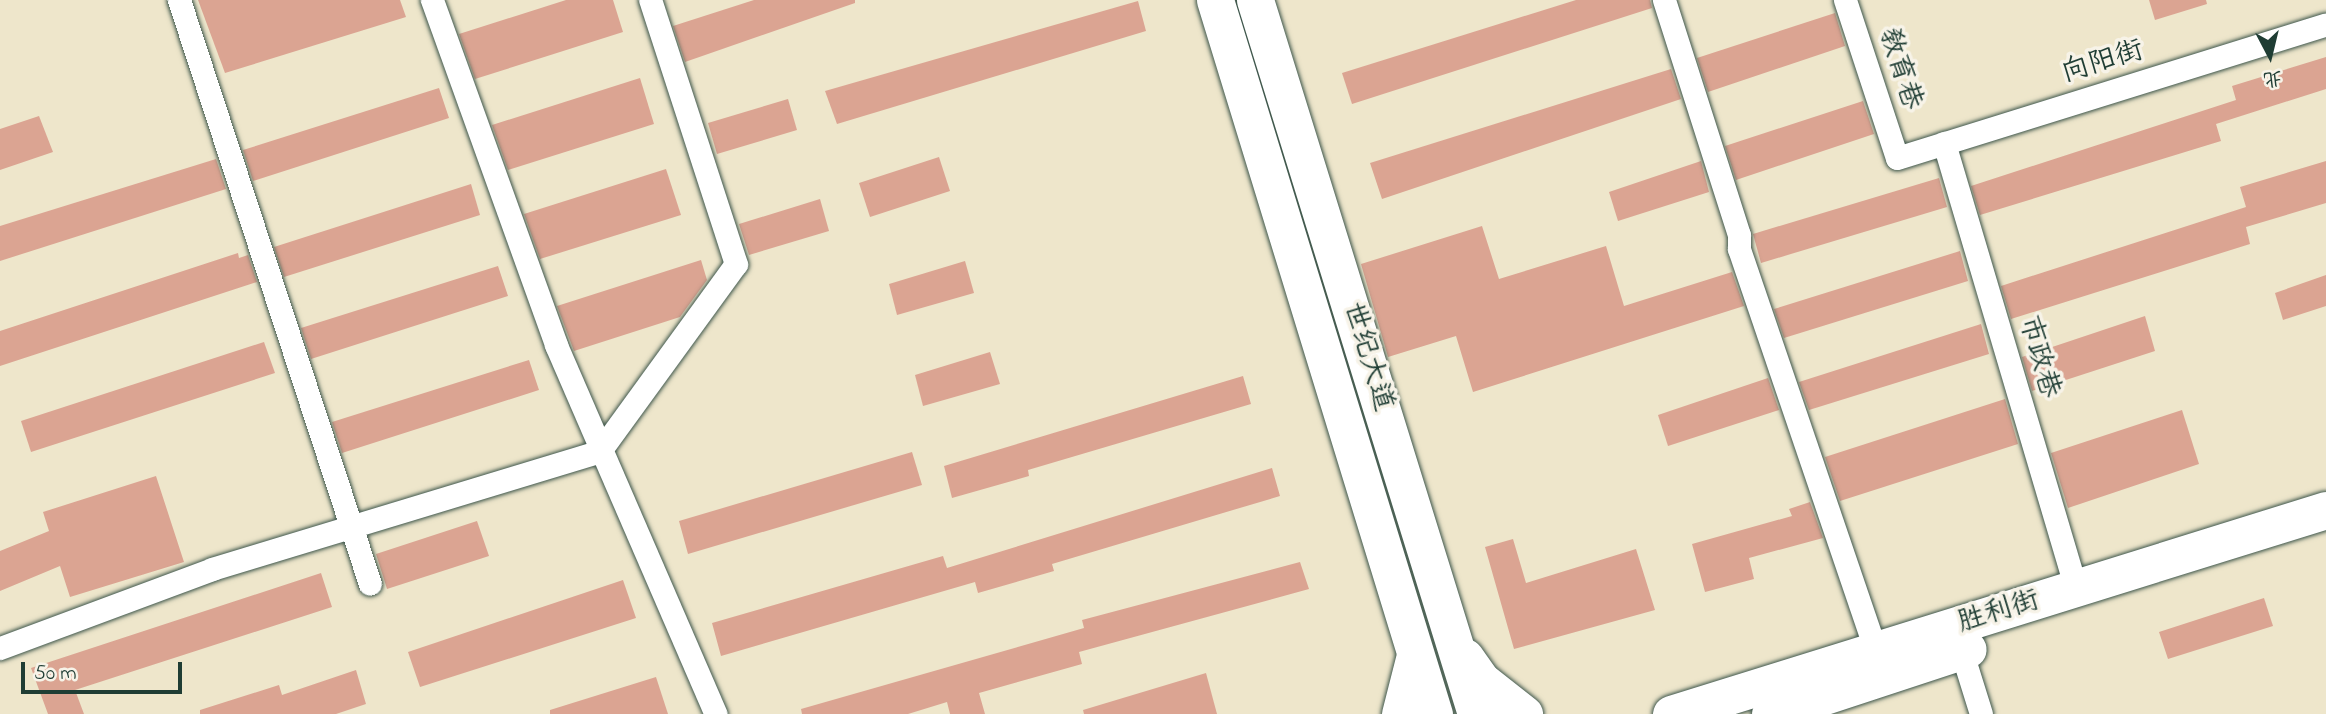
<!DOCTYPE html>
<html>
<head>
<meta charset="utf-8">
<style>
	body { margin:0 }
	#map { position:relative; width:2326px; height:714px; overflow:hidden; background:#eee6cb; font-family:"Indie Flower","LXGW WenKai TC",sans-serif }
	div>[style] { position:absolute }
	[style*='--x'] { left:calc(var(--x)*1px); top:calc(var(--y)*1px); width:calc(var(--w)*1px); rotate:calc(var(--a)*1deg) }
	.building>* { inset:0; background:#dba492 }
	.roads { filter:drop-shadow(0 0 2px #3e564b) drop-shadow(0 0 2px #3e564b) }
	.minor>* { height:23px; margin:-11.5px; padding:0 11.5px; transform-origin:11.5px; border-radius:11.5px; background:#fff }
	.primary>* { height:37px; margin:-18.5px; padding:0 18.5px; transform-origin:18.5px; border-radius:18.5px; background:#fff }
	span { translate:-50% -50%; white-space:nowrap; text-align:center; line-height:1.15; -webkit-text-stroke:7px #f7f3e8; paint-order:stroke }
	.street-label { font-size:28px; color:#1f3d34 }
	.north { position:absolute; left:2235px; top:21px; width:70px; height:70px; -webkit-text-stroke:5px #f7f3e8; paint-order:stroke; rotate:173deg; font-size:19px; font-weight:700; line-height:28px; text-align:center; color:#1f3d34 }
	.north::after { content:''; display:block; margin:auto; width:24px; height:32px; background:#1f3d34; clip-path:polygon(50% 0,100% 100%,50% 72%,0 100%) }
	.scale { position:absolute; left:21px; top:662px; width:161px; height:32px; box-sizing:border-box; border:4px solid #1f3d34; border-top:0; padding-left:9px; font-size:21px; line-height:24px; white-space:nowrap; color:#1f3d34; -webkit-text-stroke:5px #f7f3e8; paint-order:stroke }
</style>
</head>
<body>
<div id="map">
	<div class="building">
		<i style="clip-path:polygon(198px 0,400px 0,406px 17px,225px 73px)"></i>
		<i style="clip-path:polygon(566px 0,613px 0,623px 32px,475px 79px,459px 34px)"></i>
		<i style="clip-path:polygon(754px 0,855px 0,855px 3px,685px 62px,673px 26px)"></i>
		<i style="clip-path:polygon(1576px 0,1650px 0,1652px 8px,1352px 104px,1342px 73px)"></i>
		<i style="clip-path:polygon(2149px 0,2206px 0,2207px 4px,2155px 20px)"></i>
		<i style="clip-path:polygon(1138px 1px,1146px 31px,837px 124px,825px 91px)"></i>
		<i style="clip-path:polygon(1835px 13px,1845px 46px,1708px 92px,1697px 58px)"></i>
		<i style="clip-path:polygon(2326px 57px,2326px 89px,2216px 124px,2221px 141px,1980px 215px,1971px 186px,2236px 100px,2232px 86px)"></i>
		<i style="clip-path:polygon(1671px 69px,1681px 99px,1382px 199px,1370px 163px)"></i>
		<i style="clip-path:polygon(640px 78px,654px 124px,508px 170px,492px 125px)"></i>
		<i style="clip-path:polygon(439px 88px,449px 118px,253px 181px,243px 150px)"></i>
		<i style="clip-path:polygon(788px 99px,797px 130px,717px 154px,708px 123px)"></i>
		<i style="clip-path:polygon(1863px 101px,1874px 134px,1736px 180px,1725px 146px)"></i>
		<i style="clip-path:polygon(39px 116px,53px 152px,0 170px,0 129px)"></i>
		<i style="clip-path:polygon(939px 157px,950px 191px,870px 217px,859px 183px)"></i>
		<i style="clip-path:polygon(216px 159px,226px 189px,0 261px,0 226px)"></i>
		<i style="clip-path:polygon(1701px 161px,1709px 192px,1618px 221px,1609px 192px)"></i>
		<i style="clip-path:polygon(2326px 161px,2326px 203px,2246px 227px,2250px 244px,2011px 319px,2001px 286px,2246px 207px,2240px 187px)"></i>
		<i style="clip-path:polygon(666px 169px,681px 215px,540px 259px,524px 214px)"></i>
		<i style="clip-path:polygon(1939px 178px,1947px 207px,1761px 263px,1753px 234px)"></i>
		<i style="clip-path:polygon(471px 184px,480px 215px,284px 277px,274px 247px)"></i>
		<i style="clip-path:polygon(820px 199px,829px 231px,749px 255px,739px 224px)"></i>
		<i style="clip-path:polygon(1482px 226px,1499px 279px,1606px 246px,1624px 306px,1732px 272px,1744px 306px,1473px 392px,1456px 336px,1388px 357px,1361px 264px)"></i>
		<i style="clip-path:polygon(1960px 251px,1968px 281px,1784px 338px,1774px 309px)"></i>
		<i style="clip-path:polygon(238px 253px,239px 258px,248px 255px,257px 282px,0 366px,0 331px)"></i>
		<i style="clip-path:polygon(701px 260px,707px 280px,680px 317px,574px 351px,557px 306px)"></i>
		<i style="clip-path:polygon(965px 261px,974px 293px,897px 315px,889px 284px)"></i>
		<i style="clip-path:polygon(498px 266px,508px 296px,311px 359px,301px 328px)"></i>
		<i style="clip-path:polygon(2326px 275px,2326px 306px,2283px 320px,2275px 293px)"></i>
		<i style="clip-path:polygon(2145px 316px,2155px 351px,2032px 391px,2022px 357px)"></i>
		<i style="clip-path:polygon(1981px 324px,1989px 354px,1809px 410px,1799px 382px)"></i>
		<i style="clip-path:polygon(264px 342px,275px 373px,31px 452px,21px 421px)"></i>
		<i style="clip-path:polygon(990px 352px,1000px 384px,923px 406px,915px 375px)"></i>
		<i style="clip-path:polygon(529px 360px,539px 390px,342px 453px,332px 422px)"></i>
		<i style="clip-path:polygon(1243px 376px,1251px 404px,1028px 470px,1029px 476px,952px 498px,944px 466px)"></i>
		<i style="clip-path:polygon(1768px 378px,1779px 410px,1668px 446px,1658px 415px)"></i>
		<i style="clip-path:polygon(2005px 399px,2018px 444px,1840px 501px,1825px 457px)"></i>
		<i style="clip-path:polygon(2182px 410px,2199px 464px,2068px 508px,2051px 453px)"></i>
		<i style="clip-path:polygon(912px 452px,922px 485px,688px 554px,679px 521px)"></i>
		<i style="clip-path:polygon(1272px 468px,1280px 496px,1052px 564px,1054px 571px,978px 593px,975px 582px,721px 656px,712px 623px,943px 556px,947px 568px)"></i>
		<i style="clip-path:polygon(156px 476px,184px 562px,70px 597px,60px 566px,0 591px,0 551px,49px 531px,43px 512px)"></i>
		<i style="clip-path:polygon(1810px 502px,1823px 538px,1749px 558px,1754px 579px,1705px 592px,1692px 544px,1792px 516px,1789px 509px)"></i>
		<i style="clip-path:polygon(477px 521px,489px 556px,387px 589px,376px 554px)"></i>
		<i style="clip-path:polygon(1513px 539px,1526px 583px,1636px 549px,1655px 610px,1514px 649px,1485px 547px)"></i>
		<i style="clip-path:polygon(1300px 562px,1309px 589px,1079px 652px,1082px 664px,979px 693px,985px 714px,950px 714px,947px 702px,908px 714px,802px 714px,801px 709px,1084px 628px,1082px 620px)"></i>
		<i style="clip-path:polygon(321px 573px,332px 607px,75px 690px,84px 714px,48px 714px,31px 668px)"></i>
		<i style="clip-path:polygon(623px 580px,636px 618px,420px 687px,408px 652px)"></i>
		<i style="clip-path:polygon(2264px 598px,2273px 626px,2168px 659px,2159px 632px)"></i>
		<i style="clip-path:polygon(356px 670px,366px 704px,336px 714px,200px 714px,200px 710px,279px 685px,282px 695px)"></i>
		<i style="clip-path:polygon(1206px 673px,1217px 714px,1084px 714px,1083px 710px)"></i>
		<i style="clip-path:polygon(656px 677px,668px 714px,550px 714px,550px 710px)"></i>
	</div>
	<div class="roads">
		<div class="minor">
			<i style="--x:179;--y:0;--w:614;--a:71.89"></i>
			<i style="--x:432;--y:0;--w:367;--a:70.2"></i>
			<i style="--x:556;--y:345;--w:402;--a:66.6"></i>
			<i style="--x:1664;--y:0;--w:247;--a:72.3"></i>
			<i style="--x:1739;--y:235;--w:14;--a:90"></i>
			<i style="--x:1739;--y:249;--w:425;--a:71.2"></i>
			<i style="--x:1845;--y:0;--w:166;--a:71.8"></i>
			<i style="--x:1897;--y:158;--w:449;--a:-17.3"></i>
			<i style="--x:1944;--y:143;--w:465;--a:73.5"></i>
			<i style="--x:1958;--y:640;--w:77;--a:72.7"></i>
			<i style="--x:0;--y:648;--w:226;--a:-20.4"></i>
			<i style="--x:212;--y:569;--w:406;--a:-16.9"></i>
			<i style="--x:600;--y:451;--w:231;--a:-54"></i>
			<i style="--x:736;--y:264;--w:278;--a:-108"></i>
		</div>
		<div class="primary">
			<i style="--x:1215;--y:0;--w:747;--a:72.95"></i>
			<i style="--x:1255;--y:0;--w:747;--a:72.8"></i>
			<i style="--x:1465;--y:657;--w:28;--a:55"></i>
			<i style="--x:1481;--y:680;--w:55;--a:38.3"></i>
			<i style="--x:1400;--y:714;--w:61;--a:-75.7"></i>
			<i style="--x:1671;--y:714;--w:686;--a:-17.3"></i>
			<i style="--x:1770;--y:714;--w:208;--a:-18.2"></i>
		</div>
	</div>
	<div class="street-label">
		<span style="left:2103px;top:63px;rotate:-17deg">向阳街</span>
		<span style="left:1899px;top:69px;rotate:72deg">教育巷</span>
		<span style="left:1367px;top:357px;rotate:73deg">世纪大道</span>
		<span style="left:2038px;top:357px;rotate:74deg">市政巷</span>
		<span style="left:1999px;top:613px;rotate:-17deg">胜利街</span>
	</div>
	<div class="north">北</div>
	<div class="scale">50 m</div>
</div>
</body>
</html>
